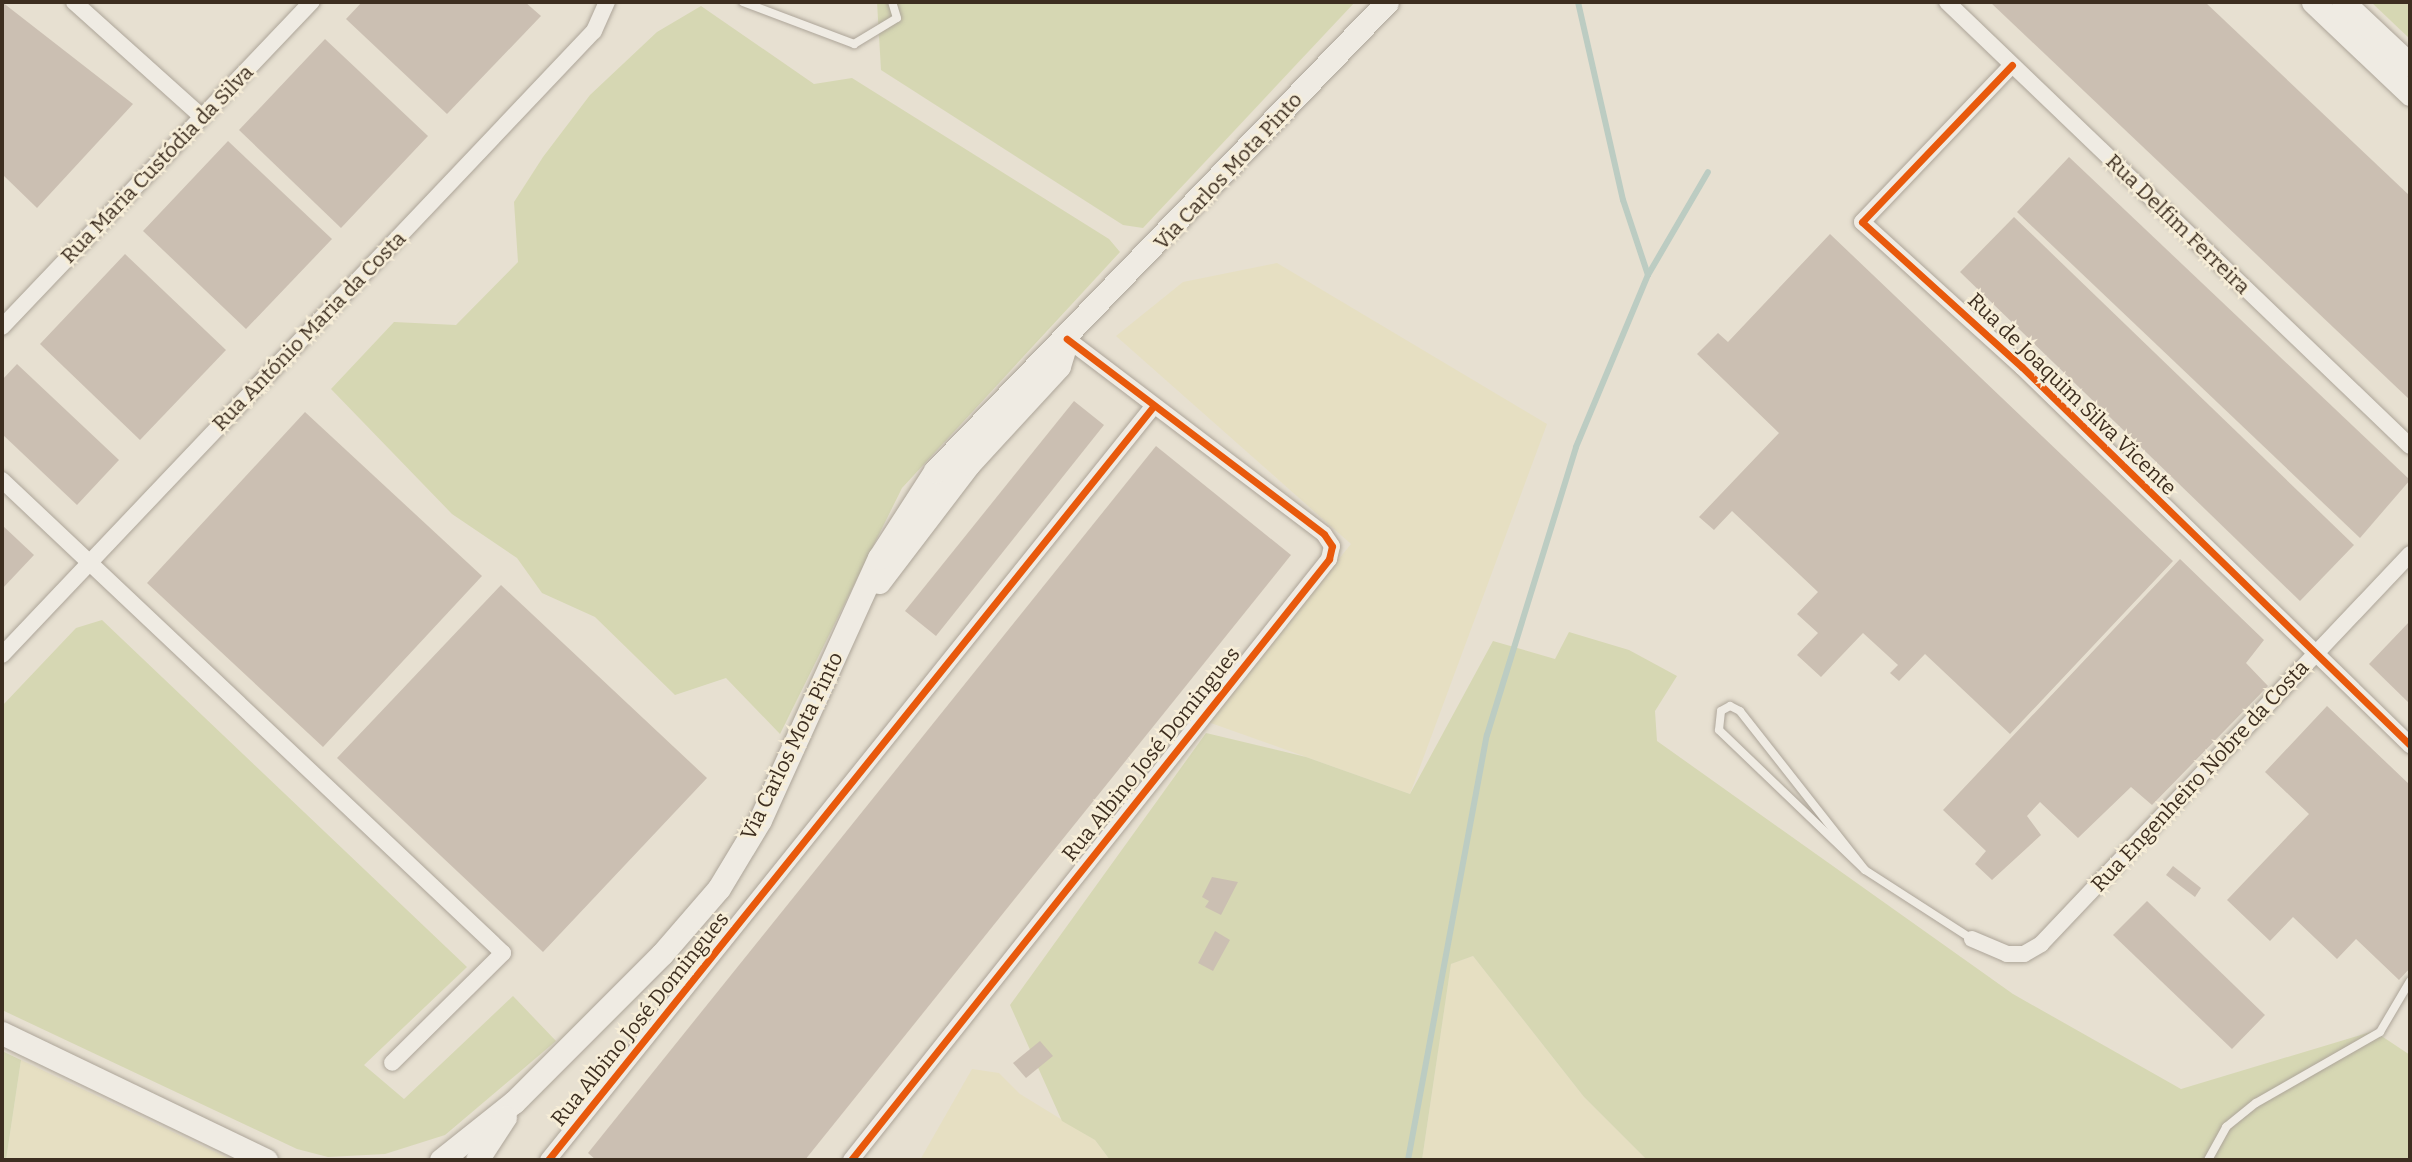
<!DOCTYPE html>
<html>
<head>
<meta charset="utf-8">
<style>
	body { margin:0 }
	#map { position:relative; width:2412px; height:1162px; overflow:hidden; background:#e7e0d1; font-family:Bitter,serif }
	div>[style] { position:absolute }
	[style*='--x'] { left:calc(var(--x)*1px); top:calc(var(--y)*1px); width:calc(var(--w)*1px); rotate:calc(var(--a)*1deg) }
	.farmland>* { inset:0; background:#e6dfc2 }
	.green>* { inset:0; background:#d6d7b3 }
	.stream>* { height:6px; margin:-3px; padding:0 3px; transform-origin:3px; border-radius:3px; background:#bcccc2 }
	.building>* { inset:0; background:#cbbfb2 }
	.path>* { height:3.5px; margin-top:-1.75px; transform-origin:0; background:repeating-linear-gradient(90deg,#c8c2b9 0 5px,transparent 0 8.5px) }
	.roads { filter:drop-shadow(0 0 2px #ada599) drop-shadow(0 0 2px #ada599) }
	.service>* { height:8px; margin:-4px; padding:0 4px; transform-origin:4px; border-radius:4px; background:#efebe3 }
	.minor>* { height:16px; margin:-8px; padding:0 8px; transform-origin:8px; border-radius:8px; background:#efebe3 }
	.secondary>* { height:23px; margin:-11.5px; padding:0 11.5px; transform-origin:11.5px; border-radius:11.5px; background:#efebe3 }
	.cycleway>* { height:7px; margin:-3.5px; padding:0 3.5px; transform-origin:3.5px; border-radius:3.5px; background:#e8590c }
	span { translate:-50% -50%; white-space:nowrap; text-align:center; line-height:1.15; -webkit-text-stroke:5px #f7eed8; paint-order:stroke }
	.street-label { font-size:21px; color:#3d2e20 }
	.frame { position:absolute; inset:0; border:4px solid #3d2e20; pointer-events:none }
</style>
</head>
<body>
<div id="map">
	<div class="farmland">
		<i style="clip-path:polygon(1277px 263px,1547px 424px,1410px 794px,1208px 722px,1351px 544px,1116px 336px,1183px 282px)"></i>
		<i style="clip-path:polygon(1473px 956px,1584px 1097px,1647px 1160px,1422px 1160px,1451px 964px)"></i>
		<i style="clip-path:polygon(21px 1060px,232px 1160px,6px 1160px)"></i>
		<i style="clip-path:polygon(972px 1069px,999px 1073px,1020px 1094px,1095px 1140px,1110px 1160px,920px 1160px)"></i>
	</div>
	<div class="green">
		<i style="clip-path:polygon(877px 2px,1355px 2px,1143px 228px,1123px 225px,881px 70px)"></i>
		<i style="clip-path:polygon(2371px 2px,2410px 2px,2410px 39px)"></i>
		<i style="clip-path:polygon(701px 6px,814px 84px,852px 78px,1109px 239px,1120px 252px,902px 488px,780px 734px,726px 678px,675px 695px,595px 617px,542px 593px,517px 558px,452px 514px,331px 389px,394px 322px,456px 325px,518px 262px,514px 202px,543px 157px,590px 95px,657px 32px)"></i>
		<i style="clip-path:polygon(102px 620px,467px 967px,364px 1065px,404px 1099px,513px 996px,556px 1041px,445px 1135px,385px 1154px,328px 1157px,297px 1149px,2px 1010px,2px 706px,76px 628px)"></i>
		<i style="clip-path:polygon(1569px 632px,1629px 650px,1677px 676px,1655px 711px,1657px 741px,2013px 994px,2181px 1089px,2374px 1031px,2410px 1055px,2410px 1160px,1647px 1160px,1584px 1097px,1473px 956px,1451px 964px,1422px 1160px,1110px 1160px,1095px 1140px,1062px 1121px,1010px 1005px,1206px 733px,1306px 757px,1410px 794px,1493px 641px,1555px 659px)"></i>
		<i style="clip-path:polygon(2px 1051px,21px 1060px,6px 1160px,2px 1160px)"></i>
	</div>
	<div class="stream">
		<i style="--x:1648;--y:275;--w:119;--a:-59.8"></i>
		<i style="--x:1408;--y:1160;--w:432;--a:-79.5"></i>
		<i style="--x:1487;--y:735;--w:301;--a:-72.8"></i>
		<i style="--x:1576;--y:447;--w:186;--a:-67.3"></i>
		<i style="--x:1648;--y:275;--w:79;--a:-108.4"></i>
		<i style="--x:1623;--y:200;--w:203;--a:-102.8"></i>
	</div>
	<div class="building">
		<i style="clip-path:polygon(2px 2px,133px 104px,37px 208px,2px 174px)"></i>
		<i style="clip-path:polygon(362px 2px,525px 2px,541px 16px,447px 114px,346px 19px)"></i>
		<i style="clip-path:polygon(1990px 2px,2205px 2px,2410px 196px,2410px 400px)"></i>
		<i style="clip-path:polygon(325px 39px,428px 136px,341px 228px,239px 130px)"></i>
		<i style="clip-path:polygon(228px 141px,332px 239px,246px 329px,143px 231px)"></i>
		<i style="clip-path:polygon(2069px 157px,2410px 480px,2360px 538px,2017px 212px)"></i>
		<i style="clip-path:polygon(2014px 217px,2354px 545px,2300px 601px,1960px 272px)"></i>
		<i style="clip-path:polygon(1830px 234px,2173px 561px,2010px 734px,1925px 654px,1899px 681px,1890px 673px,1898px 665px,1863px 633px,1821px 677px,1797px 655px,1818px 633px,1797px 614px,1818px 592px,1732px 511px,1714px 530px,1699px 517px,1779px 433px,1697px 354px,1718px 333px,1728px 342px)"></i>
		<i style="clip-path:polygon(125px 254px,226px 350px,140px 440px,40px 344px)"></i>
		<i style="clip-path:polygon(17px 364px,119px 460px,77px 505px,2px 434px,2px 380px)"></i>
		<i style="clip-path:polygon(1074px 401px,1104px 425px,936px 636px,905px 611px)"></i>
		<i style="clip-path:polygon(305px 412px,482px 576px,323px 747px,147px 583px)"></i>
		<i style="clip-path:polygon(1156px 446px,1291px 555px,805px 1160px,596px 1160px,588px 1153px)"></i>
		<i style="clip-path:polygon(2px 525px,34px 555px,2px 589px)"></i>
		<i style="clip-path:polygon(2180px 559px,2264px 640px,2246px 663px,2268px 686px,2152px 805px,2131px 787px,2078px 838px,2040px 802px,2027px 816px,2041px 835px,1992px 880px,1975px 864px,1986px 851px,1943px 810px)"></i>
		<i style="clip-path:polygon(501px 585px,707px 778px,543px 952px,337px 758px)"></i>
		<i style="clip-path:polygon(2410px 621px,2410px 704px,2369px 664px)"></i>
		<i style="clip-path:polygon(2327px 706px,2410px 785px,2410px 968px,2399px 980px,2356px 939px,2337px 959px,2293px 917px,2270px 941px,2227px 900px,2309px 814px,2265px 772px)"></i>
		<i style="clip-path:polygon(2173px 866px,2201px 888px,2195px 897px,2166px 875px)"></i>
		<i style="clip-path:polygon(1212px 877px,1238px 882px,1221px 915px,1205px 907px,1209px 901px,1202px 897px)"></i>
		<i style="clip-path:polygon(2147px 901px,2265px 1015px,2232px 1049px,2113px 935px)"></i>
		<i style="clip-path:polygon(1215px 931px,1230px 940px,1213px 971px,1198px 963px)"></i>
		<i style="clip-path:polygon(1040px 1041px,1053px 1056px,1026px 1078px,1013px 1063px)"></i>
	</div>
	<div class="path">
		<i style="--x:933;--y:2;--w:8;--a:0"></i>
	</div>
	<div class="roads">
		<div class="service">
			<i style="--x:743;--y:2;--w:119;--a:20.7"></i>
			<i style="--x:854;--y:44;--w:50;--a:-31.2"></i>
			<i style="--x:897;--y:18;--w:17;--a:-107"></i>
			<i style="--x:1865;--y:870;--w:202;--a:-128.2"></i>
			<i style="--x:1740;--y:711;--w:11;--a:-153"></i>
			<i style="--x:1730;--y:706;--w:10;--a:151"></i>
			<i style="--x:1721;--y:711;--w:19;--a:96"></i>
			<i style="--x:1719;--y:730;--w:202;--a:43.8"></i>
			<i style="--x:1865;--y:870;--w:127;--a:32.8"></i>
			<i style="--x:2208;--y:1160;--w:38;--a:-61"></i>
			<i style="--x:2226;--y:1127;--w:38;--a:-39"></i>
			<i style="--x:2256;--y:1103;--w:143;--a:-29.8"></i>
			<i style="--x:2380;--y:1032;--w:59;--a:-59.5"></i>
		</div>
		<div class="minor">
			<i style="--x:74;--y:2;--w:172;--a:41.9"></i>
			<i style="--x:1947;--y:2;--w:641;--a:43.8"></i>
			<i style="--x:2012;--y:65;--w:217;--a:133.7"></i>
			<i style="--x:1862;--y:222;--w:216;--a:42.2"></i>
			<i style="--x:2022;--y:367;--w:542;--a:44.25"></i>
			<i style="--x:2;--y:327;--w:449;--a:-46.4"></i>
			<i style="--x:2;--y:480;--w:689;--a:43.35"></i>
			<i style="--x:503;--y:953;--w:156;--a:135.3"></i>
			<i style="--x:2;--y:655;--w:860;--a:-46.51"></i>
			<i style="--x:594;--y:31;--w:32;--a:-66"></i>
			<i style="--x:1972;--y:939;--w:38;--a:23"></i>
			<i style="--x:2007;--y:954;--w:17;--a:0"></i>
			<i style="--x:2024;--y:954;--w:20;--a:-30"></i>
			<i style="--x:2041;--y:944;--w:537;--a:-46.58"></i>
			<i style="--x:548;--y:1160;--w:965;--a:-51.23"></i>
			<i style="--x:851;--y:1160;--w:768;--a:-51.5"></i>
			<i style="--x:1329;--y:559;--w:13;--a:-77"></i>
			<i style="--x:1332;--y:546;--w:14;--a:-124"></i>
			<i style="--x:1324;--y:534;--w:323;--a:-142.8"></i>
		</div>
		<div class="secondary">
			<i style="--x:2313;--y:2;--w:134;--a:43.5"></i>
			<i style="--x:2343;--y:2;--w:92;--a:43.2"></i>
			<i style="--x:879;--y:582;--w:148;--a:-52.7"></i>
			<i style="--x:969;--y:464;--w:133;--a:-47.4"></i>
			<i style="--x:1059;--y:366;--w:28;--a:-73"></i>
			<i style="--x:2;--y:1033;--w:293;--a:25.7"></i>
			<i style="--x:441;--y:1160;--w:93;--a:-38.5"></i>
			<i style="--x:514;--y:1102;--w:209;--a:-45"></i>
			<i style="--x:662;--y:954;--w:87;--a:-49.2"></i>
			<i style="--x:719;--y:888;--w:79;--a:-58.9"></i>
			<i style="--x:760;--y:820;--w:288;--a:-65.6"></i>
			<i style="--x:879;--y:558;--w:103;--a:-57.2"></i>
			<i style="--x:935;--y:471;--w:651;--a:-46.06"></i>
			<i style="--x:477;--y:1160;--w:51;--a:-56.9"></i>
		</div>
	</div>
	<div class="cycleway">
		<i style="--x:2012;--y:65;--w:217;--a:133.7"></i>
		<i style="--x:1862;--y:222;--w:216;--a:42.2"></i>
		<i style="--x:2022;--y:367;--w:542;--a:44.25"></i>
		<i style="--x:548;--y:1160;--w:965;--a:-51.23"></i>
		<i style="--x:851;--y:1160;--w:768;--a:-51.5"></i>
		<i style="--x:1329;--y:559;--w:13;--a:-77"></i>
		<i style="--x:1332;--y:546;--w:14;--a:-124"></i>
		<i style="--x:1324;--y:534;--w:323;--a:-142.8"></i>
	</div>
	<div class="street-label">
		<span style="left:157px;top:164px;rotate:-46deg">Rua Maria Custódia da Silva</span>
		<span style="left:1228px;top:171px;rotate:-47deg">Via Carlos Mota Pinto</span>
		<span style="left:2178px;top:224px;rotate:44deg">Rua Delfim Ferreira</span>
		<span style="left:309px;top:331px;rotate:-46deg">Rua António Maria da Costa</span>
		<span style="left:2072px;top:394px;rotate:44deg">Rua de Joaquim Silva Vicente</span>
		<span style="left:792px;top:746px;rotate:-64deg">Via Carlos Mota Pinto</span>
		<span style="left:1151px;top:754px;rotate:-51deg">Rua Albino José Domingues</span>
		<span style="left:2200px;top:776px;rotate:-47deg">Rua Engenheiro Nobre da Costa</span>
		<span style="left:640px;top:1019px;rotate:-51deg">Rua Albino José Domingues</span>
	</div>
	<div class="frame"></div>
</div>
</body>
</html>
